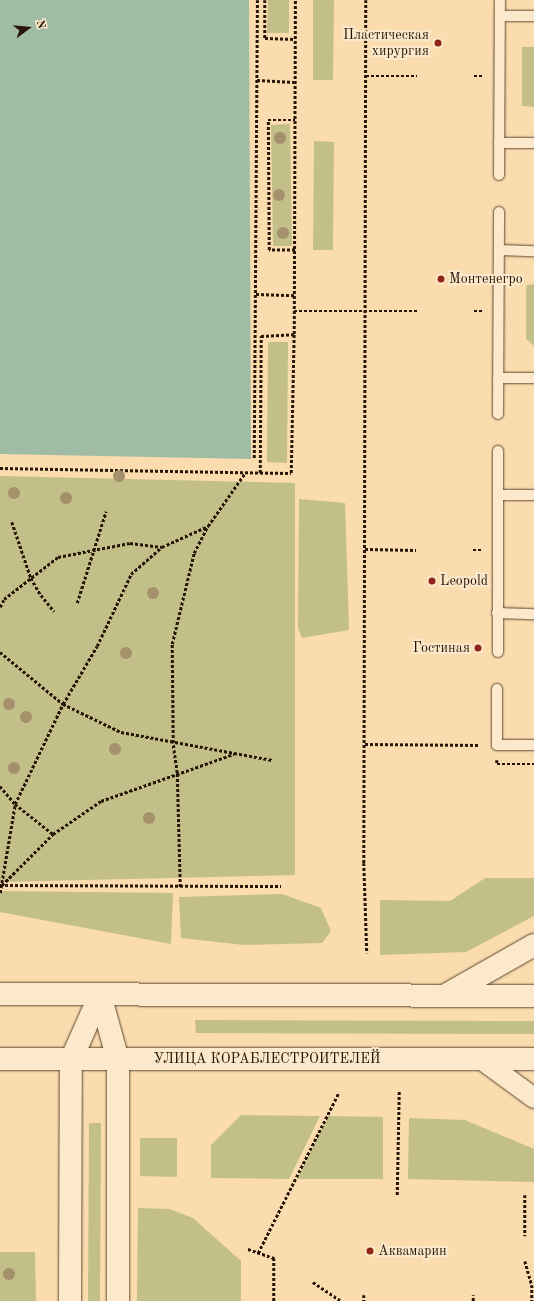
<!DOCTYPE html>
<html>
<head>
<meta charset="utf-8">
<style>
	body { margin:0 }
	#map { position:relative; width:534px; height:1301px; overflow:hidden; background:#fbdcae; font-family:"Old Standard TT",serif }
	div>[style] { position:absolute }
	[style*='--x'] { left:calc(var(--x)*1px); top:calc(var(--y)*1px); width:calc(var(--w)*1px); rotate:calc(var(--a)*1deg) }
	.green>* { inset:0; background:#c2bf88 }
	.water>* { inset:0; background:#a0bca5 }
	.path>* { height:2.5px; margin-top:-1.25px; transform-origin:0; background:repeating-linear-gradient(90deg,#271607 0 3px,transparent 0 5px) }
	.roads { filter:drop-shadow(0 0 1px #5c4831) drop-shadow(0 0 1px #5c4831) }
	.lane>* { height:10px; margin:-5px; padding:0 5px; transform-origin:5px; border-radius:5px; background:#fce8ca }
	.street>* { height:20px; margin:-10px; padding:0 10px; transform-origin:10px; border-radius:10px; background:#fce8ca }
	.secondary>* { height:22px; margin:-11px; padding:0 11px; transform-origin:11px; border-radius:11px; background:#fce8ca }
	.trees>* { width:12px; height:12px; margin:-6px; border-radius:50%; background:#a4906b }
	.dots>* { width:11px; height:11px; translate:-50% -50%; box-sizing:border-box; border:2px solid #fce8ca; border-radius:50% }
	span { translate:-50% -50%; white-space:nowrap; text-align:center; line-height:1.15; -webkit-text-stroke:4px #fce8ca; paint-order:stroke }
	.poi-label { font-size:14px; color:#271607 }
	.right { translate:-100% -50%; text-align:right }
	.left { translate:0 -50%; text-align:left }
	.street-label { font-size:14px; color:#271607 }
	.north { position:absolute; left:8px; top:8px; width:40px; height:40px; -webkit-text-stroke:3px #fce8ca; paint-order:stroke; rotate:74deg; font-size:11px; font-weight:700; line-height:16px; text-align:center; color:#271607 }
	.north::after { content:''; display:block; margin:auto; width:14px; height:18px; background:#271607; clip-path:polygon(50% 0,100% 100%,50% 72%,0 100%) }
</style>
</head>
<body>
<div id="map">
	<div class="green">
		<i style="clip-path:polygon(268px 0,289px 0,289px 33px,267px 33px)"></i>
		<i style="clip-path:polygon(313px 0,334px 0,333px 80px,313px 80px)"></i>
		<i style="clip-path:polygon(522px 47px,534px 47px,534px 107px,522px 106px)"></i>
		<i style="clip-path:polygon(290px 124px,292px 246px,273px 246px,271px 125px)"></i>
		<i style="clip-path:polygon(314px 141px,334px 142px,333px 250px,313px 250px)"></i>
		<i style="clip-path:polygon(534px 284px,534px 346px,526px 339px,526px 288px,527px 285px)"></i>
		<i style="clip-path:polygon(268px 342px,288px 342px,287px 463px,267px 462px)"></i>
		<i style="clip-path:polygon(0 476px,295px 483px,295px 875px,0 882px)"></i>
		<i style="clip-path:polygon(299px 499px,345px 503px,349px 630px,302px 638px,298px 628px)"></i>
		<i style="clip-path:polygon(485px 878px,534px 878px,534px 916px,466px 952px,380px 955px,380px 900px,450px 901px)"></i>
		<i style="clip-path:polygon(0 891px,173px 893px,171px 944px,0 912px)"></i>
		<i style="clip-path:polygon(282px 894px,321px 908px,331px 931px,322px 943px,244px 945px,181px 938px,179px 897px)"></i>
		<i style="clip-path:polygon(195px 1020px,534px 1021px,534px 1034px,196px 1033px)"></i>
		<i style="clip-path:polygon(241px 1115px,320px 1116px,289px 1179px,211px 1178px,211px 1145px)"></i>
		<i style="clip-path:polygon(328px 1116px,383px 1117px,383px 1179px,297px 1179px)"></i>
		<i style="clip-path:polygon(409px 1118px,465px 1120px,534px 1149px,534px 1182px,408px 1179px)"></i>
		<i style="clip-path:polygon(89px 1123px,101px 1123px,100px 1301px,88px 1301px)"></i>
		<i style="clip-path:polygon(140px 1138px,177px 1138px,177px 1177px,140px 1176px)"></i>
		<i style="clip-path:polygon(138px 1208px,169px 1209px,193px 1218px,241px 1261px,241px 1301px,137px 1301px)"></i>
		<i style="clip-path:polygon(0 1252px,35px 1252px,36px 1301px,0 1301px)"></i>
	</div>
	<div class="water">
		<i style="clip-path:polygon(0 0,249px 0,251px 459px,0 454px)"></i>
	</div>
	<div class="path">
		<i style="--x:265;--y:0;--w:38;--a:90"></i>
		<i style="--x:265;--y:38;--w:30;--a:2"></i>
		<i style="--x:366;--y:0;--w:863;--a:90.13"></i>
		<i style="--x:364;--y:863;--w:90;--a:88.1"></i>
		<i style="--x:366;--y:76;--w:51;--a:0"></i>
		<i style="--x:474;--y:76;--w:10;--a:0"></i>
		<i style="--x:257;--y:80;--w:37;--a:3"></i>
		<i style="--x:295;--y:250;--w:26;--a:180"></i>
		<i style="--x:269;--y:250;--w:130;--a:-90.4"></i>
		<i style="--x:268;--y:120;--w:27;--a:0"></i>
		<i style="--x:256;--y:294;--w:38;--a:2"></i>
		<i style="--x:294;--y:311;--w:123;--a:0"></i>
		<i style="--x:474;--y:311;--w:9;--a:0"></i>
		<i style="--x:254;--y:458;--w:458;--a:-89.6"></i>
		<i style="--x:0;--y:468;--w:291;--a:1"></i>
		<i style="--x:291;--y:473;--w:139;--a:-88.8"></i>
		<i style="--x:294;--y:334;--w:334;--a:-89.8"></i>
		<i style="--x:260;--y:473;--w:137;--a:-89.6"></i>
		<i style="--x:261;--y:336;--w:33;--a:-3"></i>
		<i style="--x:12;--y:522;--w:59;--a:71.3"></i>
		<i style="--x:31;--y:578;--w:20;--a:60"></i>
		<i style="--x:41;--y:595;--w:21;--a:51"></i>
		<i style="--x:365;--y:549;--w:51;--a:1.1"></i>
		<i style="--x:473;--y:550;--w:8;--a:0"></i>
		<i style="--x:77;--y:603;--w:96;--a:-72.5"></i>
		<i style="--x:0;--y:607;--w:9;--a:-63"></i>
		<i style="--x:4;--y:599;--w:68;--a:-37.9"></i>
		<i style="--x:58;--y:557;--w:73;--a:-11"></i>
		<i style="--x:130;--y:543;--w:32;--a:7"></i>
		<i style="--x:0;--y:652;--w:82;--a:39.5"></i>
		<i style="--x:63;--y:704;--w:64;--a:25.8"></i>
		<i style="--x:121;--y:732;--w:154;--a:10.5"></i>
		<i style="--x:365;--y:744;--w:115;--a:0.5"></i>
		<i style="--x:497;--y:760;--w:4;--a:90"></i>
		<i style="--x:497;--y:764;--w:37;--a:0"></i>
		<i style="--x:0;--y:786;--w:23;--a:50"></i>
		<i style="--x:15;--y:804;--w:48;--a:38.3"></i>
		<i style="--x:0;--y:885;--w:281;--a:0.2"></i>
		<i style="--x:2;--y:885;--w:72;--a:-45"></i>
		<i style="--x:53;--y:834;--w:58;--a:-34.5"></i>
		<i style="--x:101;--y:801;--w:141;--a:-19.5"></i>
		<i style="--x:180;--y:887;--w:114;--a:-91.5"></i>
		<i style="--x:177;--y:773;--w:30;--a:-98"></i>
		<i style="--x:173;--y:743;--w:99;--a:-90.6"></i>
		<i style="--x:172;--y:644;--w:94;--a:-76.4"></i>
		<i style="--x:194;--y:553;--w:30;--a:-63"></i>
		<i style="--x:208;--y:526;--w:65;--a:-55.1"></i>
		<i style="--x:0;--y:893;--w:90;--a:-80.4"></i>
		<i style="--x:15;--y:804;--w:111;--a:-64.4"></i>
		<i style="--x:63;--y:704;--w:67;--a:-59.6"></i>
		<i style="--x:97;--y:646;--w:80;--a:-64.7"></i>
		<i style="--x:131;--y:574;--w:41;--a:-41.1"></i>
		<i style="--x:162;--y:547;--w:51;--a:-24.5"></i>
		<i style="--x:397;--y:1195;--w:104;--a:-88.9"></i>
		<i style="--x:525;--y:1195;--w:41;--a:90"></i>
		<i style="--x:248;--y:1249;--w:28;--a:19"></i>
		<i style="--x:274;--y:1258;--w:43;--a:90"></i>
		<i style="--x:258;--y:1253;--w:180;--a:-63.3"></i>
		<i style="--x:525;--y:1261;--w:25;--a:74"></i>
		<i style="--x:532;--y:1285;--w:16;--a:90"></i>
		<i style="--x:313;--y:1282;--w:34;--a:34"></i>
		<i style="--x:364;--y:1295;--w:6;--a:90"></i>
		<i style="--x:473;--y:1301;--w:6;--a:-90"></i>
	</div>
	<div class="roads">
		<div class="lane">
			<i style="--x:500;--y:16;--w:34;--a:0"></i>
			<i style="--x:499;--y:143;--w:35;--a:0"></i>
			<i style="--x:499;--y:175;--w:175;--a:-89.7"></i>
			<i style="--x:499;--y:250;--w:35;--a:2"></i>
			<i style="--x:498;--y:378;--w:36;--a:0"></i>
			<i style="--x:498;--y:414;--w:202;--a:-89.7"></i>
			<i style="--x:498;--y:495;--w:36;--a:0"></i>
			<i style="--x:497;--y:613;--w:37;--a:2"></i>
			<i style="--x:498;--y:652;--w:201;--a:-90"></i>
			<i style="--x:497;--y:689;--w:56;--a:90"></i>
			<i style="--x:497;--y:745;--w:37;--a:0"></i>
		</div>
		<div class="street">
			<i style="--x:481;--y:1059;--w:66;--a:36.3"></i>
		</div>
		<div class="secondary">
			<i style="--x:0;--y:994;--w:534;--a:0.21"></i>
			<i style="--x:100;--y:995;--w:67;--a:74.5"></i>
			<i style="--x:118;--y:1060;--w:241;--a:90"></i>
			<i style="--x:446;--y:995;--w:101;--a:-29.6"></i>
			<i style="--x:0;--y:1059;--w:534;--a:0"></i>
			<i style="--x:70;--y:1301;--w:241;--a:-89.8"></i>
			<i style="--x:71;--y:1060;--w:71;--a:-66"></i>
		</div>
	</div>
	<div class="trees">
		<i style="left:280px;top:138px"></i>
		<i style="left:279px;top:195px"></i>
		<i style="left:283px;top:233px"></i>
		<i style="left:119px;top:476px"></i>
		<i style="left:14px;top:493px"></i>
		<i style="left:66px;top:498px"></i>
		<i style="left:153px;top:593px"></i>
		<i style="left:126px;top:653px"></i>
		<i style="left:9px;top:704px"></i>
		<i style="left:26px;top:717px"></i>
		<i style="left:115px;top:749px"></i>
		<i style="left:14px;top:768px"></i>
		<i style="left:149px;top:818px"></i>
		<i style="left:9px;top:1274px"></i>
	</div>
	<div class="dots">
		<i style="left:438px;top:43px;background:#8f2418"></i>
		<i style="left:441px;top:279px;background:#8f2418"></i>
		<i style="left:432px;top:581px;background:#8f2418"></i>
		<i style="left:478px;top:648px;background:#8f2418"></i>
		<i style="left:370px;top:1251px;background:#8f2418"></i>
	</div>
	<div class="poi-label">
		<span class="right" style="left:429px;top:43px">Пластическая<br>хирургия</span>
		<span class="left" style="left:449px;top:279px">Монтенегро</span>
		<span class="left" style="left:440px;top:581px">Leopold</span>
		<span class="right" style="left:470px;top:648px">Гостиная</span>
		<span class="left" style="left:378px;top:1251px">Аквамарин</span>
	</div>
	<div class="street-label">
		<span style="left:267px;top:1059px">УЛИЦА КОРАБЛЕСТРОИТЕЛЕЙ</span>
	</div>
	<div class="north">N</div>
</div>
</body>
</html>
